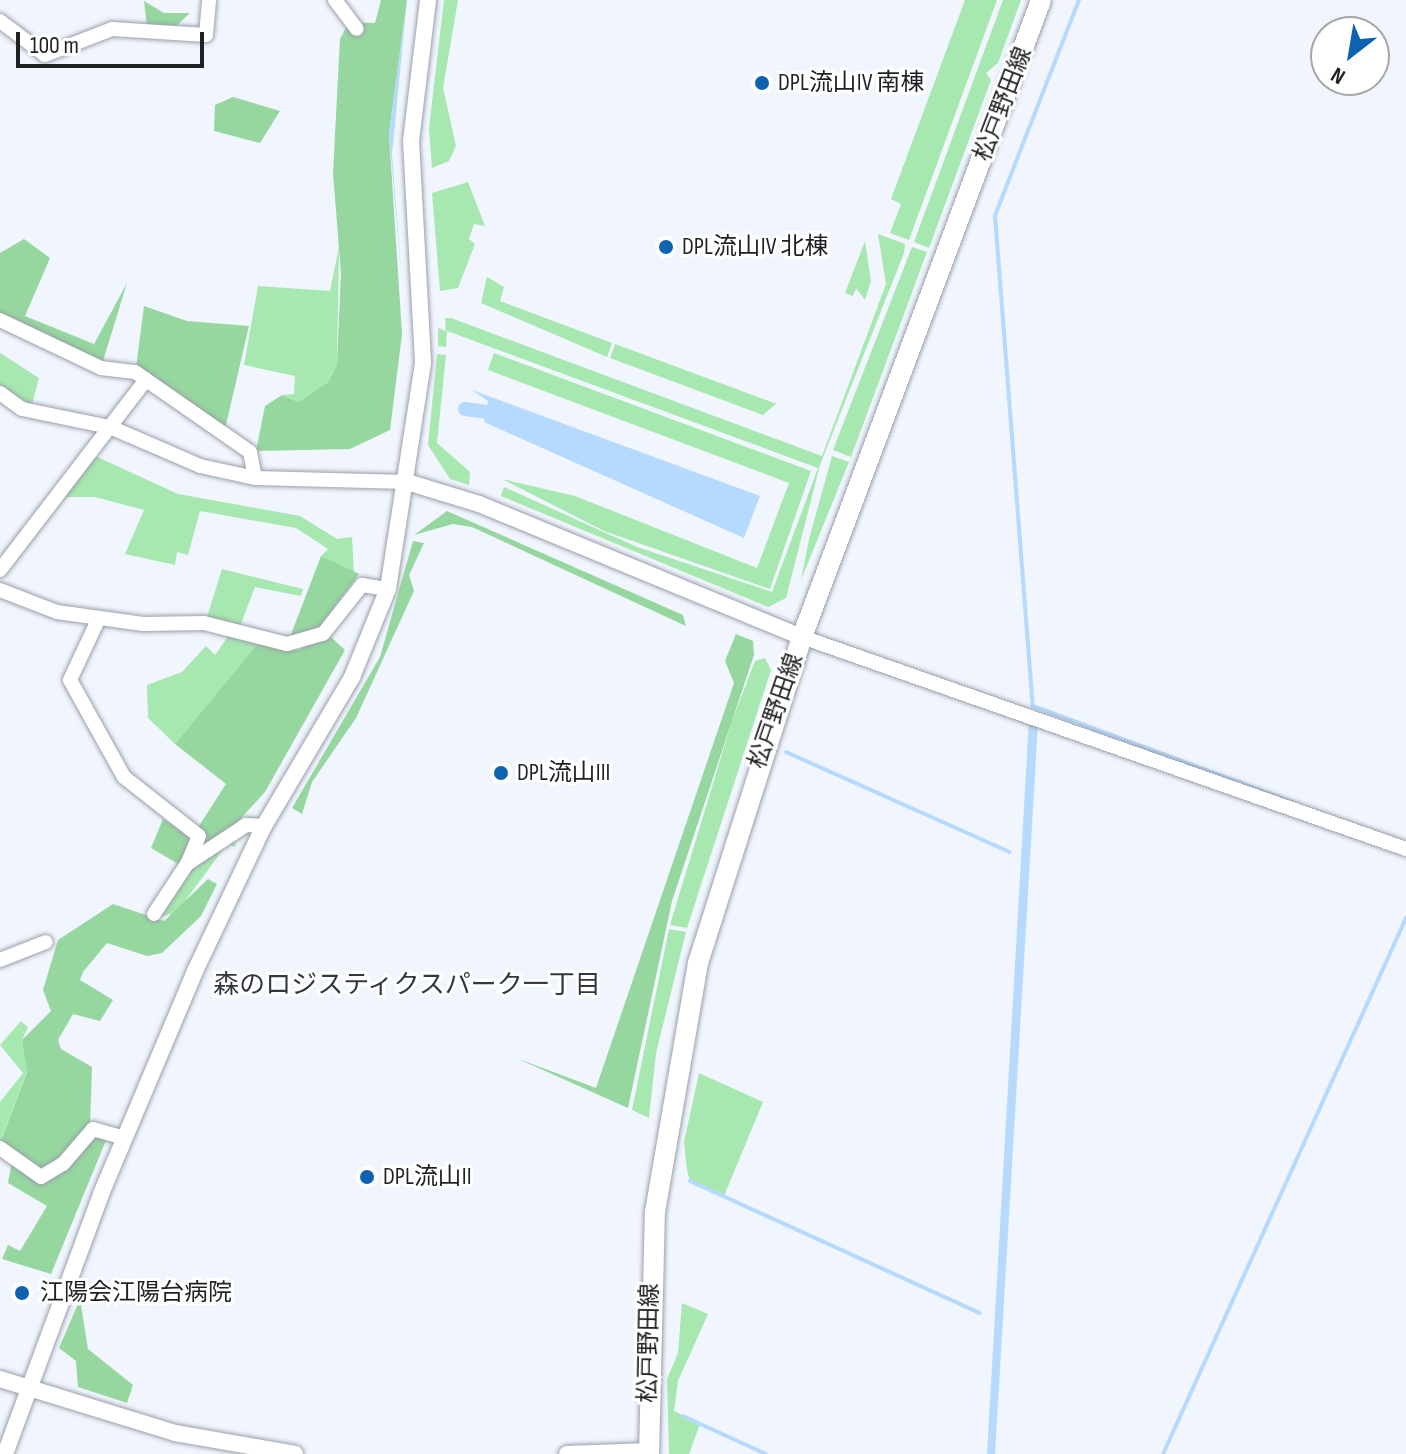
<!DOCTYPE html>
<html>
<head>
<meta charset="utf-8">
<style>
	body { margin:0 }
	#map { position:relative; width:1406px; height:1454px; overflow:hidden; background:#f0f5fe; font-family:"Sofia Sans Condensed","Noto Sans JP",sans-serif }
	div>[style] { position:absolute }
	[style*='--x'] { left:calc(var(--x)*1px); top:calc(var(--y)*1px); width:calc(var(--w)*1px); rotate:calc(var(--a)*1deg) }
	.green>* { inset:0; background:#a7e8b0 }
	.forest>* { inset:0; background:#96d79f }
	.water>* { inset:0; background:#b5dafd }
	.stream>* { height:4px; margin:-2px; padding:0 2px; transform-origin:2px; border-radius:2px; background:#b5dafd }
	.canal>* { height:14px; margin:-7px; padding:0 7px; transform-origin:7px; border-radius:7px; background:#b5dafd }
	.roads { filter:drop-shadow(0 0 2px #9a9fa9) drop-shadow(0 0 2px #9a9fa9) }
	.minor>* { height:14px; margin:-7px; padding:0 7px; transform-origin:7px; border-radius:7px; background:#fff }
	.tertiary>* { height:16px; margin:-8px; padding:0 8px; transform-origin:8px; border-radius:8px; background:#fff }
	.primary>* { height:20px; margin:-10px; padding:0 10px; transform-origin:10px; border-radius:10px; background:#fff }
	.dots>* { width:22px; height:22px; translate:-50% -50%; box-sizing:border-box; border:4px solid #fff; border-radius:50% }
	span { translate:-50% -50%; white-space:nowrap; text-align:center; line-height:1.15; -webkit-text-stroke:6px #fff; paint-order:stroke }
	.poi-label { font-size:24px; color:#1e2023 }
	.left { translate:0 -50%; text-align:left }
	.street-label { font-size:24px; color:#1e2023 }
	.neighbourhood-label { font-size:26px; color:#333740 }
	.north { position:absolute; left:1310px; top:16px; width:80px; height:80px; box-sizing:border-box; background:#fff; border:2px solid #a5a6a7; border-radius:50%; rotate:211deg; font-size:22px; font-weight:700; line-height:32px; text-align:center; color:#1e2023 }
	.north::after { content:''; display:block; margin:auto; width:28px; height:36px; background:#0e63b1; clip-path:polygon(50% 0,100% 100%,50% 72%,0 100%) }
	.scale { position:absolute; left:16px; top:32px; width:188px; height:36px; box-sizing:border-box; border:4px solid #1e2023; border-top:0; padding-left:10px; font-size:24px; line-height:28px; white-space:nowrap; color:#1e2023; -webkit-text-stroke:6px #fff; paint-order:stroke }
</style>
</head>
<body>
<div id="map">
	<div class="green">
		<i style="clip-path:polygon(444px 0,458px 0,443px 88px,456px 146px,449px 161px,432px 168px,429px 128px)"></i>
		<i style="clip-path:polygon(965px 0,997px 0,909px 240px,890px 233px,901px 204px,891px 199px)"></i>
		<i style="clip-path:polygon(1003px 0,1021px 0,998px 63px,986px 73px,991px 80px,929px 248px,914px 242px)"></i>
		<i style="clip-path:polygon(468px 182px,485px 226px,474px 224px,469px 239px,475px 244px,458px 288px,440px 291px,432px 193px)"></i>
		<i style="clip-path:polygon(878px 234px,905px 244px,904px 253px,820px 465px,786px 598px,768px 607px,501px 496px,504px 487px,637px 547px,772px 592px,818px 468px,447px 331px,446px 347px,438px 346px,438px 328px,446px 331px,445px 318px,451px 318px,822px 456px,886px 284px)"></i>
		<i style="clip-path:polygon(865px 241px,871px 281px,865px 300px,856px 288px,853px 296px,845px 293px)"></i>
		<i style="clip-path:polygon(339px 247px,337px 365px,328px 382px,298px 402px,282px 395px,294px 394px,295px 376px,244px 365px,258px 286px,330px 291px)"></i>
		<i style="clip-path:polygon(912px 247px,927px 252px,851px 457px,833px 450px)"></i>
		<i style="clip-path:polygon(487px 277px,504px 287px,500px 301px,612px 343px,607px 357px,481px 303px)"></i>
		<i style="clip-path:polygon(615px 344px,774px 403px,777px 403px,763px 415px,610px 358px)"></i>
		<i style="clip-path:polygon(0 353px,39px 378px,32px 405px,0 386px)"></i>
		<i style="clip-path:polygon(494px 353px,811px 471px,770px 589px,604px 531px,502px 479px,575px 496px,757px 568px,789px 483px,488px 370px)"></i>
		<i style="clip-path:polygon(437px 354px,446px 355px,437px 443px,470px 472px,469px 485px,450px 479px,428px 445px)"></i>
		<i style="clip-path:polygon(93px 455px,178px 494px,300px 516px,337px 539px,352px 537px,354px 574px,321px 556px,328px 549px,296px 528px,200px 511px,188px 555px,177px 552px,175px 565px,125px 554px,144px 510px,95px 497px,60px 497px)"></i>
		<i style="clip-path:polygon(832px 456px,849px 462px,801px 580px,809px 539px)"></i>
		<i style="clip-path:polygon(222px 569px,303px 589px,301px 596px,255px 587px,240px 626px,207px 617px)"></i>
		<i style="clip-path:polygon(229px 635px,258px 643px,175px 744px,148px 718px,147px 685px,182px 672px,206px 646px,215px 655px)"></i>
		<i style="clip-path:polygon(765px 658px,771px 670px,687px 928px,670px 925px,732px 721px,755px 661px)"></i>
		<i style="clip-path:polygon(234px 837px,236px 847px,227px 844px,177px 912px,157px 918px,191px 867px)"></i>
		<i style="clip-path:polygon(669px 929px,686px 932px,656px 1053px,649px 1118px,632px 1110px)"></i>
		<i style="clip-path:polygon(21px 1021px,28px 1027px,22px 1040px,27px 1071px,0 1142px,0 1102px,23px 1073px,0 1045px)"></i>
		<i style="clip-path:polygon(699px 1073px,763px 1102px,724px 1196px,690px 1181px,687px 1170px,684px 1142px)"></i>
		<i style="clip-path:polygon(682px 1303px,708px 1314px,678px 1381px,674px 1411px,700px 1424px,689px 1454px,669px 1454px,667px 1379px,678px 1353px)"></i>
	</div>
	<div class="forest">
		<i style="clip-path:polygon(381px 0,407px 0,389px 134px,402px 334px,390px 430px,350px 449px,256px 451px,265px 406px,282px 395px,298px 402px,328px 382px,337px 365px,341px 273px,333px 173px,340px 39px,349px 22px,375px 23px)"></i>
		<i style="clip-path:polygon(144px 1px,164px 13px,190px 13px,174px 28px,147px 26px)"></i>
		<i style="clip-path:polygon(233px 97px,280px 111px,260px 143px,214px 131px,215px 105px)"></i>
		<i style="clip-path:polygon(24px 239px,50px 258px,25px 316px,94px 344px,127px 283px,102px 364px,0 314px,0 253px)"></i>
		<i style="clip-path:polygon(144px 306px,187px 321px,249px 326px,225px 429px,136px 368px)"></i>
		<i style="clip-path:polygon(447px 511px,683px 615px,686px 626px,472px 527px,453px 524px,414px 535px)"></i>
		<i style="clip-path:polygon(413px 541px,424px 543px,409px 575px,414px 591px,356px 718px,312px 782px,302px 814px,292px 808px,380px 657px)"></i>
		<i style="clip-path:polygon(321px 556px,359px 574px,318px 629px,290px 637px)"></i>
		<i style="clip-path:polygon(736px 634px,753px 641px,754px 655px,672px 901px,628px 1108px,516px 1058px,596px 1088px,734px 683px,725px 661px)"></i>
		<i style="clip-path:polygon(330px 636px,345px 650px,265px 792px,234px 826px,194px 850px,197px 829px,226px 784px,175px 744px,258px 643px,298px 650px)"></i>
		<i style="clip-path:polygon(163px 819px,194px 839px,180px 865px,151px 848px)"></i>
		<i style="clip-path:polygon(208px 879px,217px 884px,201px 916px,162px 953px,147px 956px,107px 943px,83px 972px,80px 980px,113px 1000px,100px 1021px,73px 1014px,58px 1040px,61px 1049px,92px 1067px,90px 1127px,59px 1164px,40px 1172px,0 1143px,27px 1072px,22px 1040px,51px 1011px,43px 990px,58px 940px,113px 904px,164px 921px)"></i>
		<i style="clip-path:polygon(91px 1135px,107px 1138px,51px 1274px,2px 1259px,8px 1245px,20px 1251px,47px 1206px,8px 1183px,12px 1161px,35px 1178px)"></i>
		<i style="clip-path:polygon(80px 1299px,88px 1349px,133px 1385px,127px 1403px,78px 1387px,76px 1361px,59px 1348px)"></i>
	</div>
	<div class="water">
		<i style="clip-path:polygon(407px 0,392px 154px,402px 283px,389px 134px)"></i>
		<i style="clip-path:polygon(472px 390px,760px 496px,744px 538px,484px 422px,488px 401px)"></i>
		<i style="clip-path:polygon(1029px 720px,1038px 723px,995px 1454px,987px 1454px)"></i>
	</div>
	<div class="stream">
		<i style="--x:1079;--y:0;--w:232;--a:111.3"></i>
		<i style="--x:995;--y:216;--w:491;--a:85.6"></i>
		<i style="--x:1033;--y:706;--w:276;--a:20.3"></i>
		<i style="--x:786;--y:752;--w:245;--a:24.1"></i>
		<i style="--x:690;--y:1181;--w:318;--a:24.5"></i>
		<i style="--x:683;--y:1416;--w:91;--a:24.6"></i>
		<i style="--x:1163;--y:1454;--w:589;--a:-65.61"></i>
	</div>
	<div class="canal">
		<i style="--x:465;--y:409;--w:21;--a:8"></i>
	</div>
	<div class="roads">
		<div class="minor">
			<i style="--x:335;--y:0;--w:36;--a:53"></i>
			<i style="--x:0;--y:21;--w:56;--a:37.1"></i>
			<i style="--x:45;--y:55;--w:72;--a:-21.2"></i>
			<i style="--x:112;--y:29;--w:94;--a:3.7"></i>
			<i style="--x:206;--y:35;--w:35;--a:-85"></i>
			<i style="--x:0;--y:320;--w:112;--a:25.4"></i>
			<i style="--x:101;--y:368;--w:34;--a:7"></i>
			<i style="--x:135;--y:372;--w:140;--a:34.8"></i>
			<i style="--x:250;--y:452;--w:26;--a:79"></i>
			<i style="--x:0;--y:393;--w:27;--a:36"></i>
			<i style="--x:22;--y:409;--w:90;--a:11.6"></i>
			<i style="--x:110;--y:427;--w:98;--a:23.4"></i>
			<i style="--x:200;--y:466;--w:56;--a:12.3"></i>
			<i style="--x:255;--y:478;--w:152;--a:1.5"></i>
			<i style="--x:0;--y:570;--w:240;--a:-52.5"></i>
			<i style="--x:0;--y:590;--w:61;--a:21.1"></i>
			<i style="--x:57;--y:612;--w:87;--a:7.9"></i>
			<i style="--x:143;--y:624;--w:61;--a:-0.9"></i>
			<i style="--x:204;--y:623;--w:86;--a:14.2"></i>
			<i style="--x:287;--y:644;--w:37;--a:-16"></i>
			<i style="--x:323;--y:634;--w:63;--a:-51.5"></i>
			<i style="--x:362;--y:585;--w:26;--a:9"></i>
			<i style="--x:99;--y:618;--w:68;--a:115.1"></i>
			<i style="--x:70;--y:680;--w:111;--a:60.9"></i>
			<i style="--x:124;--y:777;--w:95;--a:38.2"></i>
			<i style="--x:199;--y:836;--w:30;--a:113"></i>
			<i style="--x:187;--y:864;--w:71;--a:-33.5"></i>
			<i style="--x:246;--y:825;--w:18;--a:3"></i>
			<i style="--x:802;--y:637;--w:640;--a:19.34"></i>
			<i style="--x:154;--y:914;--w:60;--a:-56.6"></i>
			<i style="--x:0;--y:960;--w:49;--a:-21.4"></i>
			<i style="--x:0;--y:1148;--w:50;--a:35.3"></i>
			<i style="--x:41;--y:1177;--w:26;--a:-31"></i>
			<i style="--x:63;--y:1164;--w:46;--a:-49.4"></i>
			<i style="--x:93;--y:1129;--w:32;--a:16"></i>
		</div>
		<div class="tertiary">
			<i style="--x:407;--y:482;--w:75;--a:17"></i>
			<i style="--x:479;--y:504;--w:349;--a:22.4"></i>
			<i style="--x:0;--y:1379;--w:183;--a:17.1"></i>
			<i style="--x:175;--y:1433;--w:122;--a:9.9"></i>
			<i style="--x:5;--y:1454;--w:277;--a:-69.7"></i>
			<i style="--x:101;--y:1194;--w:242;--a:-67.1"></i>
			<i style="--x:195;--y:971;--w:161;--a:-64.6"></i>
			<i style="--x:264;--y:826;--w:173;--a:-59.4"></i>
			<i style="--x:352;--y:677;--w:95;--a:-67.8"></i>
			<i style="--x:388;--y:589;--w:230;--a:-81.2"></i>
			<i style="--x:423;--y:362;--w:221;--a:-93.1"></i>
			<i style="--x:411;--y:141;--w:142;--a:-83.1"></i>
			<i style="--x:567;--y:1454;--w:82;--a:-2.1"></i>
		</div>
		<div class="primary">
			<i style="--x:649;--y:1454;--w:242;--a:-88.6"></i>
			<i style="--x:655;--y:1212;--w:253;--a:-80.2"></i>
			<i style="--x:698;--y:963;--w:342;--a:-72.3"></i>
			<i style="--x:802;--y:637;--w:680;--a:-69.43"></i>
		</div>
	</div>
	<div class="dots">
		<i style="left:762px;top:83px;background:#0e63b1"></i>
		<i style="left:666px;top:247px;background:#0e63b1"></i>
		<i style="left:501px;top:773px;background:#0e63b1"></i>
		<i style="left:367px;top:1177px;background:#0e63b1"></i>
		<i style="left:22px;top:1293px;background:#0e63b1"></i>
	</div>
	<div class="poi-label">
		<span class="left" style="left:778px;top:83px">DPL流山IV 南棟</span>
		<span class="left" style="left:682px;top:247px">DPL流山IV 北棟</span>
		<span class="left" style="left:517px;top:773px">DPL流山III</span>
		<span class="left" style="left:383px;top:1177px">DPL流山II</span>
		<span class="left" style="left:40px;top:1293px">江陽会江陽台病院</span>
	</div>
	<div class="street-label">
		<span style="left:1003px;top:104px;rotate:-69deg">松戸野田線</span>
		<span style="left:776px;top:711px;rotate:-71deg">松戸野田線</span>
		<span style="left:649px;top:1343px;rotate:-89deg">松戸野田線</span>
	</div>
	<div class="neighbourhood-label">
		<span style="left:407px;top:986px">森のロジスティクスパーク一丁目</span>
	</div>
	<div class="north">N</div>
	<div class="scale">100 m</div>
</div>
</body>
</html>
